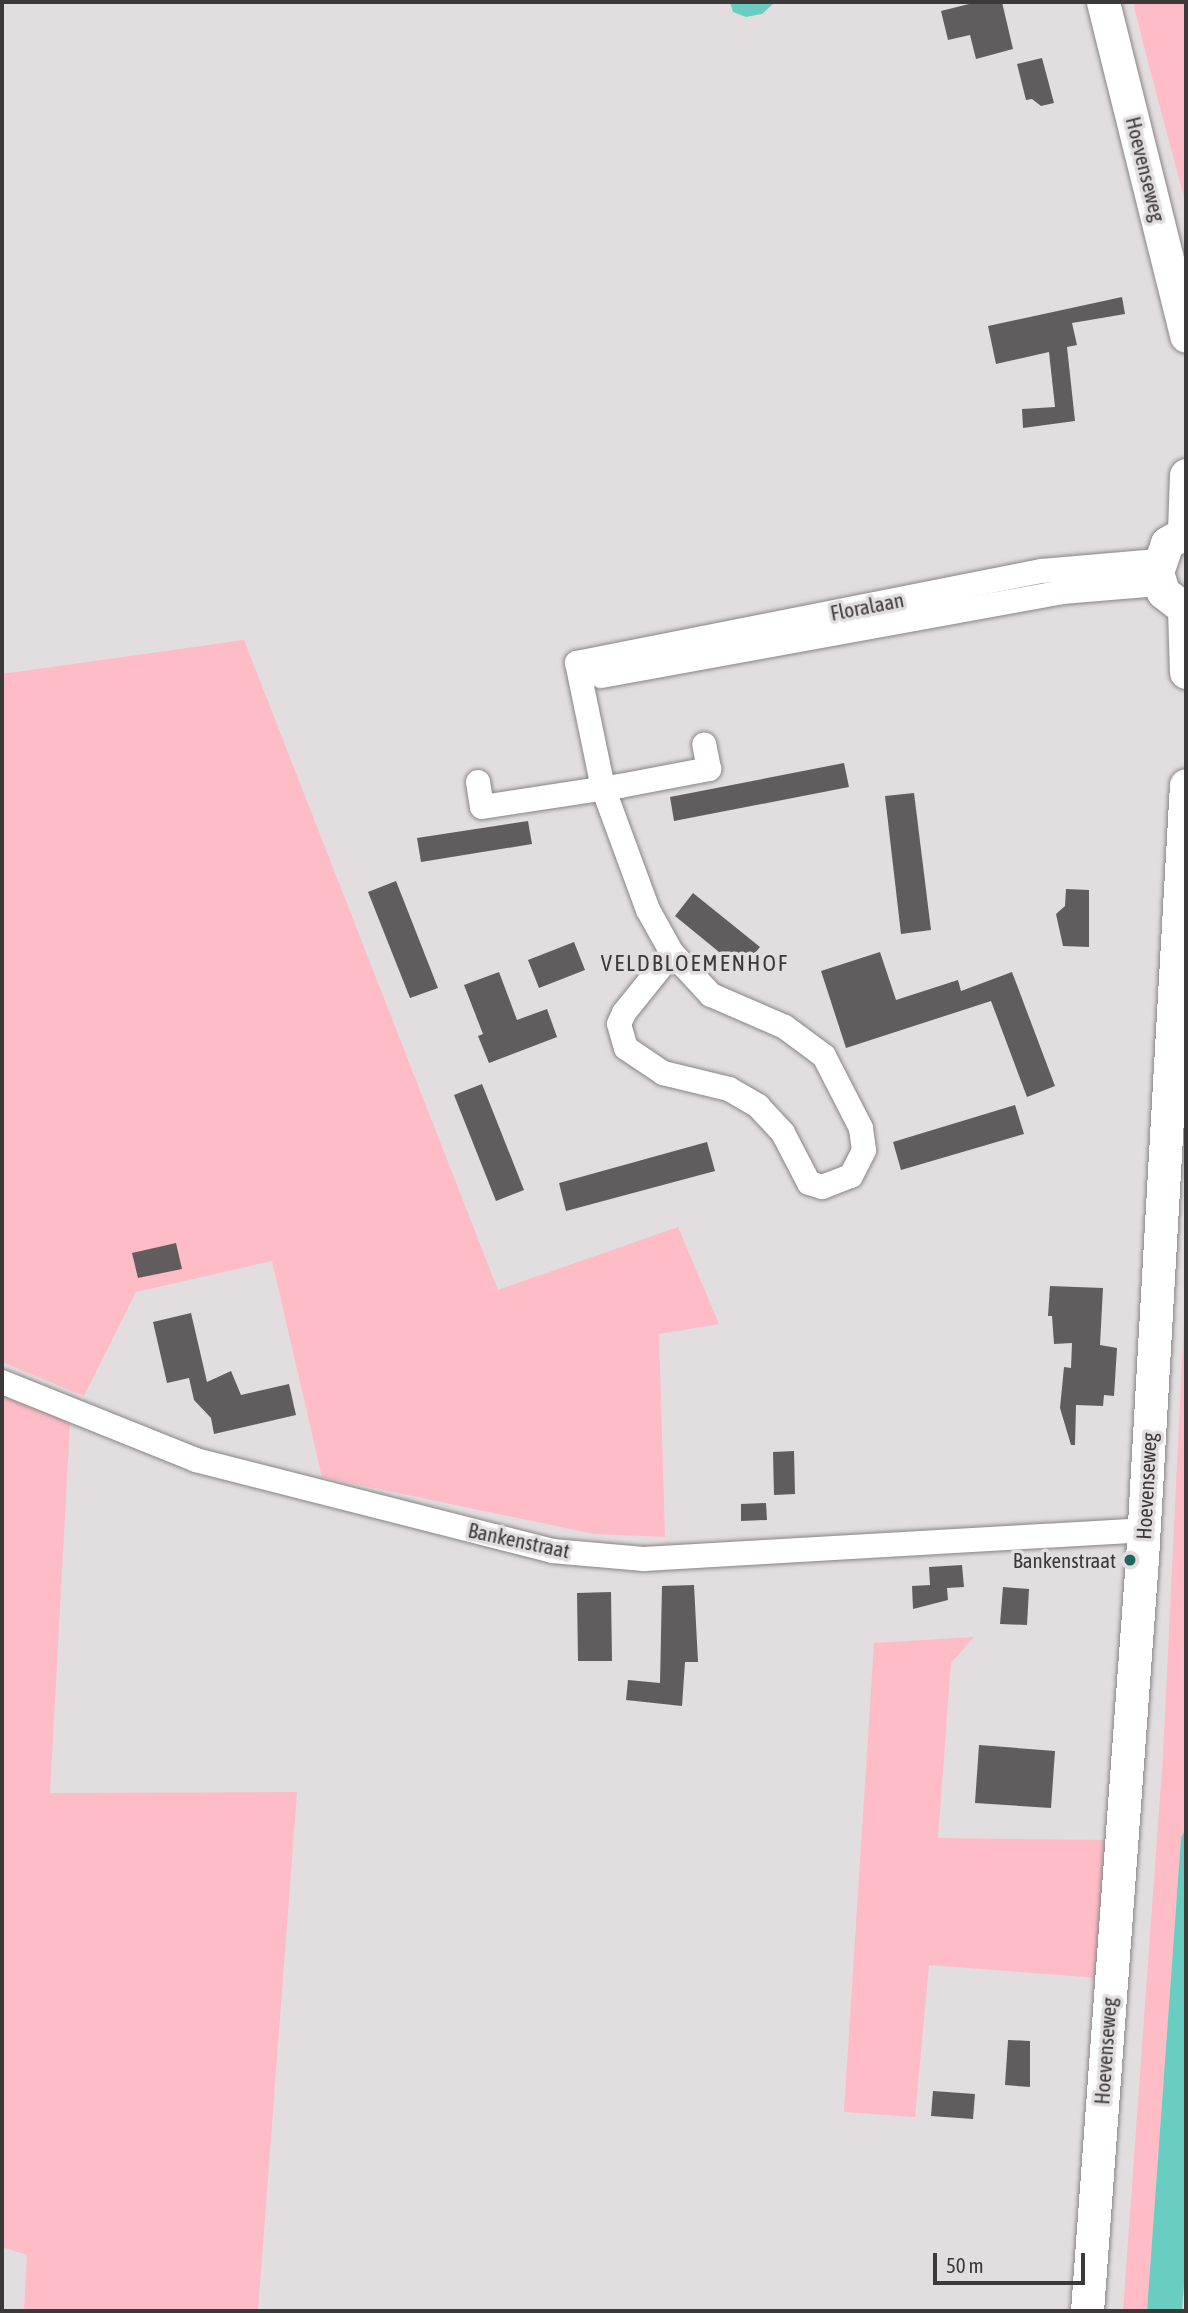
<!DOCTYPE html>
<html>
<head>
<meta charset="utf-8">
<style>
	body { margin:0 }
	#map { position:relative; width:1188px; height:2313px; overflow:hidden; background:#e2ddde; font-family:"Asap Condensed",sans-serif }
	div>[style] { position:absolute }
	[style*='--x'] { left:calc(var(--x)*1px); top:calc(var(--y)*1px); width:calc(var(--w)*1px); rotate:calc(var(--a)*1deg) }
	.green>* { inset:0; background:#febcc7 }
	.water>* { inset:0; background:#69cec1 }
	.building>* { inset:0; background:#615d5e }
	.roads { filter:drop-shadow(0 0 2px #898585) drop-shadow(0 0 2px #898585) }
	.street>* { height:24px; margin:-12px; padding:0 12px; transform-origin:12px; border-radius:12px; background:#fff }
	.secondary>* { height:33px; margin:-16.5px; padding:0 16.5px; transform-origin:16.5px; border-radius:16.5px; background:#fff }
	.dots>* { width:19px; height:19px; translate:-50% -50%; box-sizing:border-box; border:4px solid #e2ddde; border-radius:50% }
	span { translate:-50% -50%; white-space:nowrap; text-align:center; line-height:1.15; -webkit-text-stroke:7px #e2ddde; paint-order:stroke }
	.street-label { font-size:21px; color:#3b3939 }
	.poi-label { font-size:21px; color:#3b3939 }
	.right { translate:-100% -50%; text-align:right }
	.neighbourhood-label { font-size:23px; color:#3b3939; letter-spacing:2px }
	.frame { position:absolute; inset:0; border:4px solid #3b3939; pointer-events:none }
	.scale { position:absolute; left:933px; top:2253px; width:152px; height:32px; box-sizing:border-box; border:4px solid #3b3939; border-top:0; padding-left:9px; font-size:21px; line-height:24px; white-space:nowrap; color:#3b3939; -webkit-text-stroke:5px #e2ddde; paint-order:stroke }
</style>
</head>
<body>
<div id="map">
	<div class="green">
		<i style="clip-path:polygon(1133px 2px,1186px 2px,1186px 205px,1148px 62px)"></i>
		<i style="clip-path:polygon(244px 640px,498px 1290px,678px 1227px,719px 1324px,659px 1334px,665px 1537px,594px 1534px,322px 1477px,272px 1261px,136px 1292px,84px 1396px,2px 1362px,2px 674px)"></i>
		<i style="clip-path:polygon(1186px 1280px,1186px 1828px,1181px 1838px,1147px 2311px,1123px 2311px,1163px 1755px)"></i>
		<i style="clip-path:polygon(2px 1394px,70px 1423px,50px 1793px,297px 1792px,258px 2311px,24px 2311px,27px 2255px,2px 2247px)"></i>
		<i style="clip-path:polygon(974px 1637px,951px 1663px,938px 1838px,1109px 1840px,1099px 1978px,929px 1965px,915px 2117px,844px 2112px,874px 1643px)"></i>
	</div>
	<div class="water">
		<i style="clip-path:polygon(730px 2px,775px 2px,762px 14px,746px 17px,733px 12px)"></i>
		<i style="clip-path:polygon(1186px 1828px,1186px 2259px,1182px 2311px,1147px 2311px,1181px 1838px)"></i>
	</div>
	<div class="building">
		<i style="clip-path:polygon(977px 2px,1002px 2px,1013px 49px,976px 59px,970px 35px,948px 40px,941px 11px)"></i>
		<i style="clip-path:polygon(1042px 58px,1054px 103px,1041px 106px,1032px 99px,1026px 100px,1017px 64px)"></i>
		<i style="clip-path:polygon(1122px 297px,1125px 314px,1072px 323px,1077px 345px,1067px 347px,1075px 421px,1023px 428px,1022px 409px,1055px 407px,1049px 352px,996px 364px,988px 326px)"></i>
		<i style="clip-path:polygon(844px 763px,849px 787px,674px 821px,670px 797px)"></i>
		<i style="clip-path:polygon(914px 793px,931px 930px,901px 934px,885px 796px)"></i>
		<i style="clip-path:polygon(528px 821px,532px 844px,421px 862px,417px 838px)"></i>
		<i style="clip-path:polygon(396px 881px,438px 988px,410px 998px,368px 892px)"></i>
		<i style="clip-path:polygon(1066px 889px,1089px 890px,1089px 947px,1063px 946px,1056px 914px,1065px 906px)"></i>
		<i style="clip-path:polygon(693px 893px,760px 947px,741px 970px,675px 916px)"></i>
		<i style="clip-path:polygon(574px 942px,585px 970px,539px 988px,528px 960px)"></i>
		<i style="clip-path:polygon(880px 952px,896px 1000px,958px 980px,961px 991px,1012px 972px,1055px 1086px,1027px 1097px,991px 1001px,846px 1048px,821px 971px)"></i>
		<i style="clip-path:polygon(499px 972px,517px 1020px,547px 1009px,557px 1037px,489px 1063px,478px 1036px,483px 1034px,464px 985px)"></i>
		<i style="clip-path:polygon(482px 1084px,524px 1190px,496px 1201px,454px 1095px)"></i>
		<i style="clip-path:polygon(1015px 1105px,1024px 1134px,901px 1170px,893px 1142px)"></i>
		<i style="clip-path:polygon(707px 1142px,715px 1171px,566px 1211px,559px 1183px)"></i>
		<i style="clip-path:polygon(176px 1243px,182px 1269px,138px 1278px,132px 1253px)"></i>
		<i style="clip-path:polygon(1050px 1286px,1103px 1288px,1100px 1345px,1117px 1348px,1114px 1396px,1104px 1395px,1103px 1406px,1076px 1405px,1075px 1445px,1071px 1445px,1060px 1408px,1064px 1367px,1071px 1368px,1072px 1343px,1054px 1344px,1052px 1316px,1048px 1316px)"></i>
		<i style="clip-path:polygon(191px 1313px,207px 1382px,231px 1371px,241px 1395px,289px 1384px,296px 1415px,214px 1434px,211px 1418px,194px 1400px,189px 1378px,167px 1383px,153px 1322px)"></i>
		<i style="clip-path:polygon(794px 1451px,795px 1494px,774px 1495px,773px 1452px)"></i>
		<i style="clip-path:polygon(766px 1503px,767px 1520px,741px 1521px,741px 1504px)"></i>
		<i style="clip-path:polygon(962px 1565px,964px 1587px,947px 1588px,948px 1600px,913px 1609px,912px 1586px,930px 1585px,929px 1567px)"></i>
		<i style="clip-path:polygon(694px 1585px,698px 1662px,685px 1662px,682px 1706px,626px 1700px,628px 1680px,660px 1683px,662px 1586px)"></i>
		<i style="clip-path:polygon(1003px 1587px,1029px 1589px,1027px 1625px,1000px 1624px)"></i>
		<i style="clip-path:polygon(611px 1592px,612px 1661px,578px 1661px,577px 1593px)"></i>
		<i style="clip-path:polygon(979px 1745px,1055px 1751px,1051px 1808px,975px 1803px)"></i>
		<i style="clip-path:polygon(1008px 2040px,1030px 2041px,1030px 2087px,1005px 2085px)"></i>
		<i style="clip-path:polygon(933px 2091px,975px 2094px,973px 2119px,931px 2116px)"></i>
	</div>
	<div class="roads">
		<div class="street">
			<i style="--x:601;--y:676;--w:469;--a:-10.3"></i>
			<i style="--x:1062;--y:592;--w:97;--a:-4.7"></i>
			<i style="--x:478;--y:782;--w:25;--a:81"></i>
			<i style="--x:482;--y:807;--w:140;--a:-8.7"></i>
			<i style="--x:620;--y:786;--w:91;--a:-10.8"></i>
			<i style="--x:709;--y:769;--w:25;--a:-101"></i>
			<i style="--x:672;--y:953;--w:77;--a:128.7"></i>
			<i style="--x:624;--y:1013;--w:12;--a:114"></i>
			<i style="--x:619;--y:1024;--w:25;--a:74"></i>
			<i style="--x:626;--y:1048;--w:45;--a:34"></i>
			<i style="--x:663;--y:1073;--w:68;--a:13.6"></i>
			<i style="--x:729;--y:1089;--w:34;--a:30"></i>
			<i style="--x:758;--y:1106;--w:37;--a:47"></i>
			<i style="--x:783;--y:1133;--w:56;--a:62.5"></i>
			<i style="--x:809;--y:1183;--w:14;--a:17"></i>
			<i style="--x:822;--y:1187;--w:31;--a:-21"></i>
			<i style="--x:851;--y:1176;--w:29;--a:-63"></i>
			<i style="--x:864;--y:1150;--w:22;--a:-98"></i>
			<i style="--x:861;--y:1128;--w:81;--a:-117.2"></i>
			<i style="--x:824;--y:1056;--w:49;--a:-143.4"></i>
			<i style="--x:785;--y:1027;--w:81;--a:-156.6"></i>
			<i style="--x:711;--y:995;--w:57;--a:-132.9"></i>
			<i style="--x:672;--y:953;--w:49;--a:-119.2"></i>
			<i style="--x:648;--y:910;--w:130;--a:-110.2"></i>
			<i style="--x:603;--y:788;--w:128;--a:-101.7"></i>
			<i style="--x:577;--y:663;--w:474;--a:-11.2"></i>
			<i style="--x:1042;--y:571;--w:116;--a:-4.9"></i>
			<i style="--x:2;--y:1382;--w:209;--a:21.9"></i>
			<i style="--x:196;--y:1460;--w:367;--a:14.3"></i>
			<i style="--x:552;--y:1551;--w:92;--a:5"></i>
			<i style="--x:644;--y:1559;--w:500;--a:-3.3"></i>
		</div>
		<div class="secondary">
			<i style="--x:1103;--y:2;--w:344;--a:76"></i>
			<i style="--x:1184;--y:532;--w:57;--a:-88"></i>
			<i style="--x:1186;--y:532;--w:22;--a:150"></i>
			<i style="--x:1167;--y:543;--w:31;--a:109"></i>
			<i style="--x:1157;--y:572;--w:21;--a:73"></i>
			<i style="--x:1163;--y:592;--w:29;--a:38"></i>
			<i style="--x:1184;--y:609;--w:63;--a:88.2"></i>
			<i style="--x:1087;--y:2311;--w:754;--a:-85.82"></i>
			<i style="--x:1142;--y:1559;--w:775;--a:-86.75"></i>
		</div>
	</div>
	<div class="dots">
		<i style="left:1130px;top:1560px;background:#1d675f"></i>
	</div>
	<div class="street-label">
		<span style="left:1146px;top:169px;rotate:76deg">Hoevenseweg</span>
		<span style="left:867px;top:606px;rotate:-11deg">Floralaan</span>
		<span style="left:1146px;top:1486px;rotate:-87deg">Hoevenseweg</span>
		<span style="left:519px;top:1540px;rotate:12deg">Bankenstraat</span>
		<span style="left:1105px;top:2051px;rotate:-86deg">Hoevenseweg</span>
	</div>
	<div class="poi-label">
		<span class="right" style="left:1116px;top:1560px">Bankenstraat</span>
	</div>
	<div class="neighbourhood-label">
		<span style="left:695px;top:963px">VELDBLOEMENHOF</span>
	</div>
	<div class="frame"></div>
	<div class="scale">50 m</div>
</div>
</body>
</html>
